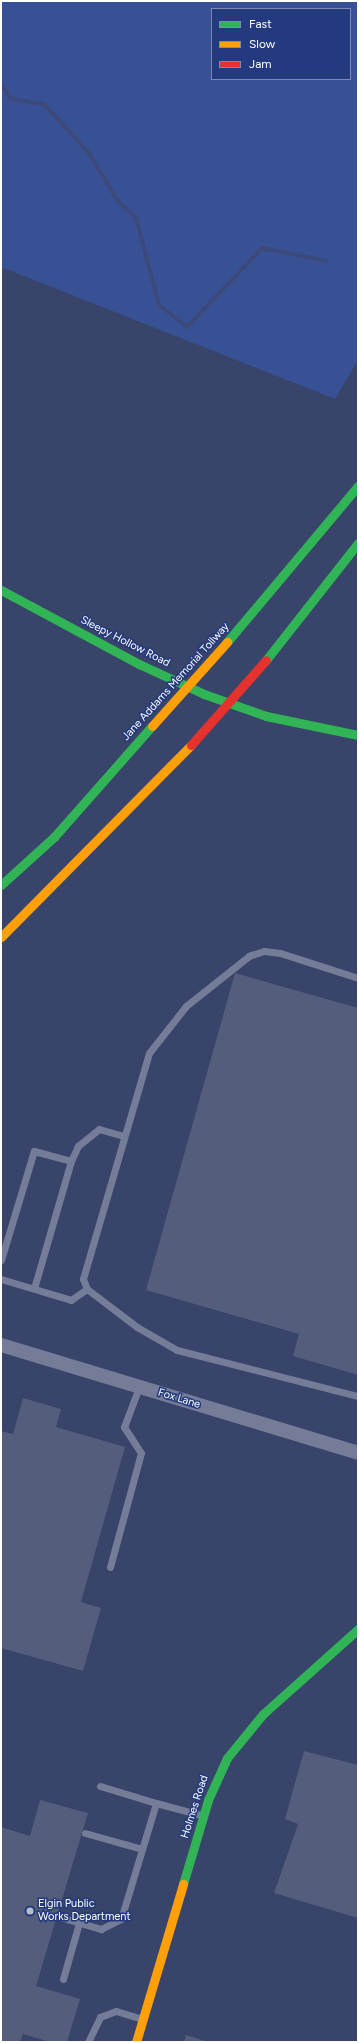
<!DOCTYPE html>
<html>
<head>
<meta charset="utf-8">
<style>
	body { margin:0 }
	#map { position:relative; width:359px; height:2043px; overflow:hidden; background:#38446a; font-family:Figtree,sans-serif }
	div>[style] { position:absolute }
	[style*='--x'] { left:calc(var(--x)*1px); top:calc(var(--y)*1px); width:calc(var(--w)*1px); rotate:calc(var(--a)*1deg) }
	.green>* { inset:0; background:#385094 }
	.stream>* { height:4px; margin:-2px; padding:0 2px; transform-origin:2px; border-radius:2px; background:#3b4a7b }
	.building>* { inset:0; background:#545d7b }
	.lane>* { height:7px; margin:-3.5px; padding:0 3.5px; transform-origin:3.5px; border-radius:3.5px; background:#747c98 }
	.street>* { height:14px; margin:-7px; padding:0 7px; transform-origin:7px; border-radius:7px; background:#747c98 }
	.fast>* { height:9px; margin:-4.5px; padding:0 4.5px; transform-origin:4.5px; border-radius:4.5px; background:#30b455 }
	.slow>* { height:9px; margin:-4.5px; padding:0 4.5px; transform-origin:4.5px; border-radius:4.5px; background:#ff9f0a }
	.slow-bridge>* { height:9px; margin:-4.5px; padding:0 4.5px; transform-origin:4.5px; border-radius:4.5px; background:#ff9f0a }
	.jam-bridge>* { height:9px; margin:-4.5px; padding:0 4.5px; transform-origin:4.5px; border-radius:4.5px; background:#e5322d }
	.dots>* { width:11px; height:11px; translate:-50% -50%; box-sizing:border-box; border:2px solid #243a7e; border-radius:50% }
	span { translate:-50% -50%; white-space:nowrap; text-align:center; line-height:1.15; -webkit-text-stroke:3px #243a7e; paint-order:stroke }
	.street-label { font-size:11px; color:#fff }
	.poi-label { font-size:11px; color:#fff }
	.left { translate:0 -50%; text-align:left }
	.frame { position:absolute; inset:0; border:2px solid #fff; pointer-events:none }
	.legend { position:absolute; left:211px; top:8px; width:140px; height:72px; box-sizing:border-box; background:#243a7e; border:1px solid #7c89b2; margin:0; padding:5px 7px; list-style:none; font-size:12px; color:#fff }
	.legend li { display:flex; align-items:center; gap:8px; height:20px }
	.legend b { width:20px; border:1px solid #7c89b2 }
</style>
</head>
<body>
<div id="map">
	<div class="green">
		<i style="clip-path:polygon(evenodd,1px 1px,358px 1px,358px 360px,335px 399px,1px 267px,1px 1px,212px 9px,350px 9px,350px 79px,212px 79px,212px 9px)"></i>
	</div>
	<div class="stream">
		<i style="--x:1;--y:85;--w:17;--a:54"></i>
		<i style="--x:11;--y:99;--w:33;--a:9"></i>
		<i style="--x:44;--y:104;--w:67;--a:47.4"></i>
		<i style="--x:89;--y:153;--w:56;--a:58.9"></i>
		<i style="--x:118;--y:201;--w:25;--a:43"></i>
		<i style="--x:136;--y:218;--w:90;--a:75.2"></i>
		<i style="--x:159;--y:305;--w:36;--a:38"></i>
		<i style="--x:187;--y:327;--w:109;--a:-46.5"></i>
		<i style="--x:262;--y:248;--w:66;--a:11.3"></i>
	</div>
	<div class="building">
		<i style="clip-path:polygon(235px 973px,358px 1008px,358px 1375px,293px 1356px,299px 1334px,146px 1290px)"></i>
		<i style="clip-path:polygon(23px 1398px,61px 1409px,56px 1427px,125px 1447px,81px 1602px,101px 1608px,83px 1671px,1px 1648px,1px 1431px,13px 1434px)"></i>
		<i style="clip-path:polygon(304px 1751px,358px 1765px,358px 1918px,274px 1893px,298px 1824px,285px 1819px)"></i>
		<i style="clip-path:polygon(40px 1800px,88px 1813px,36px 1986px,80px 1999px,67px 2042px,50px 2042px,23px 2034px,20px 2042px,1px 2042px,1px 1827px,30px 1836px)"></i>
		<i style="clip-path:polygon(186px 2035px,208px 2042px,184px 2042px)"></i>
	</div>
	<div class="lane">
		<i style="--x:358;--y:978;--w:82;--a:-162.2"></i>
		<i style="--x:280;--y:953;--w:16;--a:-173"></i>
		<i style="--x:264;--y:951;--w:16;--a:162"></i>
		<i style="--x:249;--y:956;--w:80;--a:141.6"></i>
		<i style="--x:186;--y:1006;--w:60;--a:128.2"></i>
		<i style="--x:149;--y:1053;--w:235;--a:106.3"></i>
		<i style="--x:83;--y:1279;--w:11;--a:68"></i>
		<i style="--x:87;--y:1289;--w:63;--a:37.2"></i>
		<i style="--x:137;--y:1327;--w:46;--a:29.9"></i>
		<i style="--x:177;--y:1350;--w:187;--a:14.3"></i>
		<i style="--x:71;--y:1161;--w:17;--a:-65"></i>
		<i style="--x:78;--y:1146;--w:27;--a:-39"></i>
		<i style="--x:99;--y:1129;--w:26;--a:16"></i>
		<i style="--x:1;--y:1260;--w:114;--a:-73.2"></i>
		<i style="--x:34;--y:1151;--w:38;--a:15"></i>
		<i style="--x:71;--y:1161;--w:132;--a:106.2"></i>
		<i style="--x:1;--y:1279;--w:73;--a:16.7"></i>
		<i style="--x:71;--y:1300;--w:19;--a:-35"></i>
		<i style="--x:110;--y:1567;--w:118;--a:-74.8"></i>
		<i style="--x:141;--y:1453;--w:31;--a:-123"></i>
		<i style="--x:124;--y:1427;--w:43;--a:-69.4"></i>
		<i style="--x:100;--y:1786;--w:59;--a:16.9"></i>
		<i style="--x:85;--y:1833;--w:59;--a:15.7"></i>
		<i style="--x:60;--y:1917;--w:43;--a:16.3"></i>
		<i style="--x:101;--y:1929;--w:22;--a:-27"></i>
		<i style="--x:121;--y:1919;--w:121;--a:-73.2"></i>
		<i style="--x:156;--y:1803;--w:47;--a:14.9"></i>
		<i style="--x:63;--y:1979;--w:58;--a:-74.1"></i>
		<i style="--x:88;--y:2042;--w:28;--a:-64"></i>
		<i style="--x:100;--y:2017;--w:17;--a:-21"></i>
		<i style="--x:116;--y:2011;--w:27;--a:17"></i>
	</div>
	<div class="street">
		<i style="--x:1;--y:1345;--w:373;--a:16.8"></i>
	</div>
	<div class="fast">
		<i style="--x:1;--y:590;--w:157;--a:28.2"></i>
		<i style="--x:139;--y:664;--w:72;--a:24.8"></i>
		<i style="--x:204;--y:694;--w:66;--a:19.5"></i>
		<i style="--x:266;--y:716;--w:94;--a:11.7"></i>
		<i style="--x:227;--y:642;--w:204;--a:-50"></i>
		<i style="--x:266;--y:660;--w:149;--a:-51.8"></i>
		<i style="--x:1;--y:885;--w:72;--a:-42.2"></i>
		<i style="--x:54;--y:837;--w:148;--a:-48.6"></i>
		<i style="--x:183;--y:1884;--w:88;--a:-73.4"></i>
		<i style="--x:208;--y:1800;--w:46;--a:-65.7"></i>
		<i style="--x:227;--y:1758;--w:57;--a:-50.7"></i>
		<i style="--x:263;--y:1714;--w:127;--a:-41.8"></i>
	</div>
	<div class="slow">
		<i style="--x:1;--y:937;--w:270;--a:-45.3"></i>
		<i style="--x:136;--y:2042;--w:165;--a:-73.4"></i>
	</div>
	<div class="slow-bridge">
		<i style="--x:152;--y:726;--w:113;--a:-48.2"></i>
	</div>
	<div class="jam-bridge">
		<i style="--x:191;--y:745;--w:113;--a:-48.6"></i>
	</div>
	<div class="dots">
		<i style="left:30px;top:1911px;background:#b9becb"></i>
	</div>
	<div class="street-label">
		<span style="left:125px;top:642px;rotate:27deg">Sleepy Hollow Road</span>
		<span style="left:176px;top:682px;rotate:-48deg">Jane Addams Memorial Tollway</span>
		<span style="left:179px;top:1399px;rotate:17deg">Fox Lane</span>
		<span style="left:195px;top:1807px;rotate:-72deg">Holmes Road</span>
	</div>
	<div class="poi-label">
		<span class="left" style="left:38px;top:1911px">Elgin Public<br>Works Department</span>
	</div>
	<div class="frame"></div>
	<ul class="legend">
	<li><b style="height:5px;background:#30b455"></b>Fast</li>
	<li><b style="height:5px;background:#ff9f0a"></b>Slow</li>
	<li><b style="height:5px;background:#e5322d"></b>Jam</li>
	</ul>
</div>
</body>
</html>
